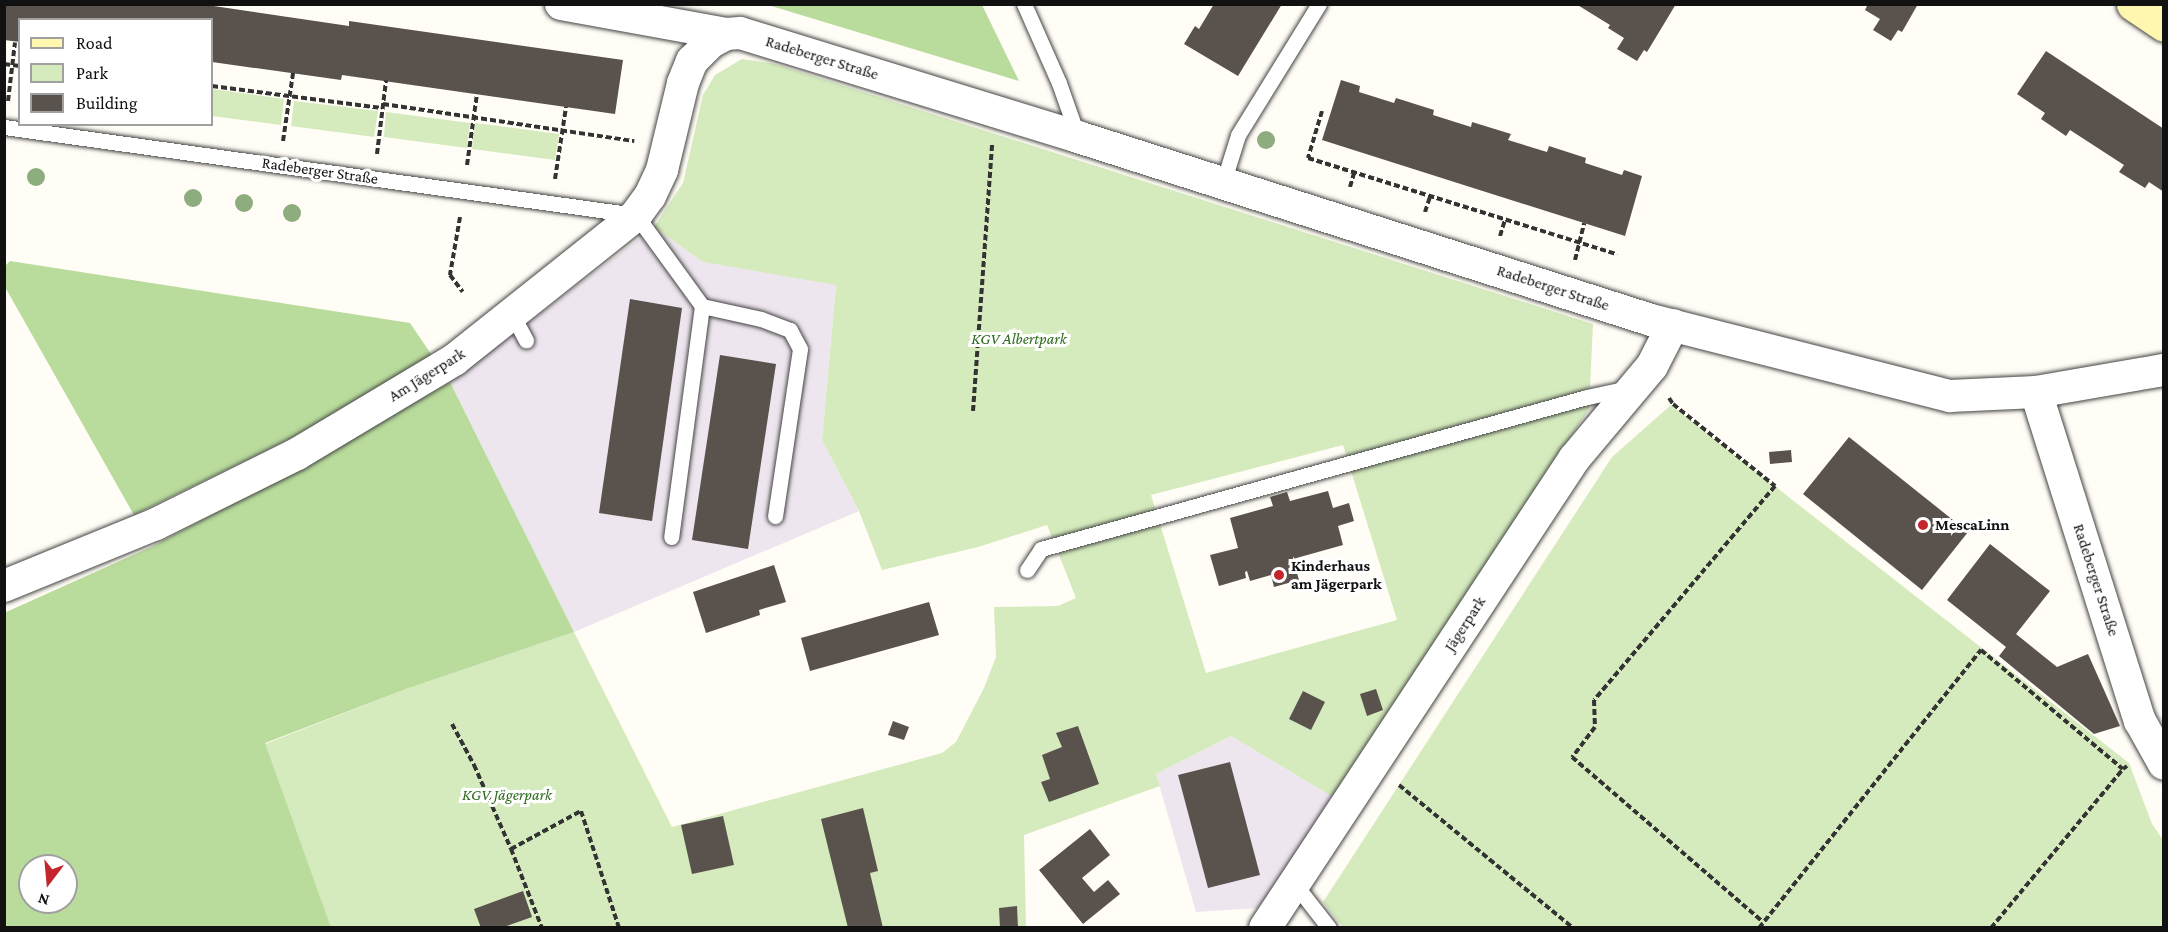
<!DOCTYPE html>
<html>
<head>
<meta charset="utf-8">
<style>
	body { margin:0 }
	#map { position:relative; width:2168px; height:932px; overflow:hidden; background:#fffdf5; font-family:"Crimson Pro",serif }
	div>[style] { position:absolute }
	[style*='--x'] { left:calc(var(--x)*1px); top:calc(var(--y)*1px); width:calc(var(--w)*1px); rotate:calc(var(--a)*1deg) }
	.industrial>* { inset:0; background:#eee6ef }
	.green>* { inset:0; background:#d5ebbd }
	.forest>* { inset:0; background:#b9dc9c }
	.building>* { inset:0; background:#5a524d }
	.path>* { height:4px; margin-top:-2px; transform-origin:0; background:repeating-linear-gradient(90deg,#333 0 6px,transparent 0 9px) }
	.roads { filter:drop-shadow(0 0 2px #444) drop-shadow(0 0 2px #444) }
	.lane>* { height:15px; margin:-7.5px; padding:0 7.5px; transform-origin:7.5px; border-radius:7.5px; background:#fff }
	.street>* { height:32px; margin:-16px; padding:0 16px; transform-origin:16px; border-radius:16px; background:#fff }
	.secondary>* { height:33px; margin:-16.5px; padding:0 16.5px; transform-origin:16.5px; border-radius:16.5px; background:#fff6b0 }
	.trees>* { width:18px; height:18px; margin:-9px; border-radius:50%; background:#8dad7f }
	.dots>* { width:16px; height:16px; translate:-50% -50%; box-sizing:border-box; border:3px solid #fff; border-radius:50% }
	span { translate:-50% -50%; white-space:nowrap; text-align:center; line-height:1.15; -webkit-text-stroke:6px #fff; paint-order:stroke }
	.street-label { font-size:16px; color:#111 }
	.park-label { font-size:16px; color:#2f6b1f; font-style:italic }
	.poi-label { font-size:16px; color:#111; font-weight:700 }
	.left { translate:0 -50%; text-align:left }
	.frame { position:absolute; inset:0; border:6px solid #111; pointer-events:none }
	.legend { position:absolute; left:18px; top:18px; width:195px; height:108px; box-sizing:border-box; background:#fff; border:2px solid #a0a0a0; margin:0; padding:8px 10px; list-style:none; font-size:18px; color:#111 }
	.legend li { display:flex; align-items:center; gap:12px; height:30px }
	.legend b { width:30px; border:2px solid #a0a0a0 }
	.north { position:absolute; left:18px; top:854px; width:60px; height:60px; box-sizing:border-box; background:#fff; border:2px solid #a0a0a0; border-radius:50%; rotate:196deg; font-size:16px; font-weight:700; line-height:24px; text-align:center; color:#111 }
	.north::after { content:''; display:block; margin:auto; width:21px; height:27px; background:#c4262e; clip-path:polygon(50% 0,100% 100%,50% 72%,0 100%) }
</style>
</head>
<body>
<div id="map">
	<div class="industrial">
		<i style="clip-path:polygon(654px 227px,703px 262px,836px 284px,822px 440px,859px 511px,574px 632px,450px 382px)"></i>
		<i style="clip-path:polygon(1231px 736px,1333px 797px,1258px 908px,1196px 912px,1156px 774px)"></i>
	</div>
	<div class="green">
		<i style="clip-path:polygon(evenodd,742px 59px,775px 64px,1593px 324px,1589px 409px,1333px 797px,1231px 736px,1156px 774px,1160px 786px,1024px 835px,1026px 927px,331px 927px,265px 744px,406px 689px,574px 632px,672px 827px,942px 753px,956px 742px,984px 688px,996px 657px,994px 607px,1058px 606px,1076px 598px,1047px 525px,978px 547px,882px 570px,859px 511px,822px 440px,836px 285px,703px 262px,654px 227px,683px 183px,703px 95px,715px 75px,742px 59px,1343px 445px,1397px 620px,1206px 673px,1151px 495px,1343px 445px)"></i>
		<i style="clip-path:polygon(212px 89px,284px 99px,281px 125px,212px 116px)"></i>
		<i style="clip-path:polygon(294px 101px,378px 111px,374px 137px,291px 126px)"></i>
		<i style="clip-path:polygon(386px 112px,470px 123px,467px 148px,384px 137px)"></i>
		<i style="clip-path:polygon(475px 123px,559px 134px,555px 160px,472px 149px)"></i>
		<i style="clip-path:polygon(1671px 405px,2129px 763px,2152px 824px,2163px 840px,2163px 927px,1343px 927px,1323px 902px,1612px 457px)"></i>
	</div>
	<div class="forest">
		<i style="clip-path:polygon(768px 5px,982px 5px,1019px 81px)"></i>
		<i style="clip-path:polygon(10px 261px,410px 323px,433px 357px,291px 438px,134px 515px,5px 287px,4px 267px)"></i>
		<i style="clip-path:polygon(evenodd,450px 382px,574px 632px,406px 689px,265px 743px,331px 927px,5px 928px,4px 613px,151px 547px,304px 466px,450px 382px,30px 866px,66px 866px,66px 902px,30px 902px,30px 866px)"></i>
	</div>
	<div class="building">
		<i style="clip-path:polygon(4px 4px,200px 4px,349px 26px,349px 21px,623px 60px,615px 114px,342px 75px,341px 80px,212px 62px,212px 20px,20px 20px,20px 42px,4px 40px)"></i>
		<i style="clip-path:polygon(1214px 4px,1282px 4px,1238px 76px,1184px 44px,1195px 26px,1199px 29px)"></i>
		<i style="clip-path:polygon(1576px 4px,1676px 4px,1647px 52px,1644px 50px,1637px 61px,1617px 49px,1624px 38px,1608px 28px,1610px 25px)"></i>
		<i style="clip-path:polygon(1864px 4px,1918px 4px,1902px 32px,1898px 30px,1891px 41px,1873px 30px,1880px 19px,1865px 10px,1867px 6px)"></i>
		<i style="clip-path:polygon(2046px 51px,2164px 129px,2164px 192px,2149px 182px,2145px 188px,2119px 172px,2124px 165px,2070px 130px,2066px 136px,2041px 119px,2045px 113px,2017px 94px)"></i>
		<i style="clip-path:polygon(1341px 80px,1360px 86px,1359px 92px,1394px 103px,1396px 98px,1434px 110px,1433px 115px,1471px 127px,1472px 122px,1511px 134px,1508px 140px,1547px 152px,1549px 146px,1586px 158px,1585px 163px,1622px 175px,1624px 170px,1642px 176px,1625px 236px,1322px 140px)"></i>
		<i style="clip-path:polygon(630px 299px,682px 308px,652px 521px,599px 513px)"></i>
		<i style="clip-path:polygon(720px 355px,776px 364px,748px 549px,692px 540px)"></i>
		<i style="clip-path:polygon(1849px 437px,1968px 532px,1922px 590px,1803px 494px)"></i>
		<i style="clip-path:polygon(1791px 450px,1792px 462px,1770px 464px,1769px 452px)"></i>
		<i style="clip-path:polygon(1328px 491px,1333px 508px,1349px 503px,1354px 521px,1338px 526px,1343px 545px,1293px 559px,1299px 580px,1274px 587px,1271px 575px,1250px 581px,1247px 571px,1245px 572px,1246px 578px,1219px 586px,1210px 555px,1238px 548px,1230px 518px,1273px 506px,1270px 497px,1287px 492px,1290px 501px)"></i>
		<i style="clip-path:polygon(1990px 544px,2050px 591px,2016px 634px,2057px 667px,2088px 654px,2120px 726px,2094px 734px,1999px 656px,2006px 647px,1947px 600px)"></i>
		<i style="clip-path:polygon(774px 565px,786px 602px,759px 610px,760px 615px,706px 633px,693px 592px)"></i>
		<i style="clip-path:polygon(929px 602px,939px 635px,810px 671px,801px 638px)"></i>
		<i style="clip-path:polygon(1376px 689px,1383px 710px,1367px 716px,1360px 694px)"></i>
		<i style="clip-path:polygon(1303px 691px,1325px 702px,1311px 730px,1289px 719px)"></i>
		<i style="clip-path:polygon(893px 721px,909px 727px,904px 740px,888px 735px)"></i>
		<i style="clip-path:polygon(1078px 726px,1099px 784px,1049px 802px,1041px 782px,1050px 779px,1042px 755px,1062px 747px,1056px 733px)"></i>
		<i style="clip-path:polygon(1230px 762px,1260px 875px,1208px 888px,1178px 775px)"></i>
		<i style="clip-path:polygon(863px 808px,878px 871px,870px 873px,883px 928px,848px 928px,821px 819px)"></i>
		<i style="clip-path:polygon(723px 816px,734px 865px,692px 874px,681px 825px)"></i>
		<i style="clip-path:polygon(1090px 829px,1110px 855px,1082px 878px,1094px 892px,1108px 880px,1120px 894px,1083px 924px,1039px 870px)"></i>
		<i style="clip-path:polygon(523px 891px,532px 917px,501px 928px,481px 928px,474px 909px)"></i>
		<i style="clip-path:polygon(1017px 906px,1018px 928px,1000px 928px,999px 908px)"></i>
	</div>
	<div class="path">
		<i style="--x:4;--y:64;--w:16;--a:7"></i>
		<i style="--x:212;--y:86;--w:171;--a:7.4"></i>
		<i style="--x:8;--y:101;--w:59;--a:-83.2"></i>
		<i style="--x:383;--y:104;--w:254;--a:8.4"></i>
		<i style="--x:1322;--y:111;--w:49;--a:106.6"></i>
		<i style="--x:1308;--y:158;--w:324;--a:17.3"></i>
		<i style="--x:283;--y:141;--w:69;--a:-81.6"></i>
		<i style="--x:377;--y:154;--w:74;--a:-83"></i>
		<i style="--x:467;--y:165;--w:72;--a:-82"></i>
		<i style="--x:555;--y:179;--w:73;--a:-81.3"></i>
		<i style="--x:1350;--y:187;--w:15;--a:-74"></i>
		<i style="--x:1425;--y:212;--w:16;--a:-72"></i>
		<i style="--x:460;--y:217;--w:59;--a:99.8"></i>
		<i style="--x:450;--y:275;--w:21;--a:53"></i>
		<i style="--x:1500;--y:236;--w:17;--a:-73"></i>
		<i style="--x:1575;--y:260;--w:38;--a:-76"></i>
		<i style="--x:1669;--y:398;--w:7;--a:56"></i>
		<i style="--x:1673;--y:404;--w:131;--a:38.8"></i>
		<i style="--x:1775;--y:486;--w:280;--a:130.2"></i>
		<i style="--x:1594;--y:700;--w:27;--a:88"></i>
		<i style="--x:1595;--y:727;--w:38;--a:127"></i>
		<i style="--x:1572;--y:757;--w:252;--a:40.8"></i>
		<i style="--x:973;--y:411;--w:267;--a:-85.9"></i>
		<i style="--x:452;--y:724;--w:47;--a:61.8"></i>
		<i style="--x:474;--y:765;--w:92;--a:66.2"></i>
		<i style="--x:511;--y:849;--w:85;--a:68.6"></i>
		<i style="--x:1399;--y:785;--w:225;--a:39.4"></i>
		<i style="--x:511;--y:849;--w:80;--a:-28.5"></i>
		<i style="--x:581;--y:811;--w:123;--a:72"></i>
		<i style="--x:1759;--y:928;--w:356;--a:-51.4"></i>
		<i style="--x:1981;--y:650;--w:185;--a:40"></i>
		<i style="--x:2123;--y:769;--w:5;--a:-37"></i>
		<i style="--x:1991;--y:928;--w:207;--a:-50.3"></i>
	</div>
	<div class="roads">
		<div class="lane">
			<i style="--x:1024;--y:4;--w:86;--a:66.1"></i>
			<i style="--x:1059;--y:83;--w:57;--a:70.6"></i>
			<i style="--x:4;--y:127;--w:638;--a:7.93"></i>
			<i style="--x:636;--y:215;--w:112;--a:54"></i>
			<i style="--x:702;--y:306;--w:233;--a:97.6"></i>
			<i style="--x:1223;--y:183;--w:50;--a:-72.6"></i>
			<i style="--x:1238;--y:135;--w:154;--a:-58.3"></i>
			<i style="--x:702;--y:306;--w:60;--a:12.4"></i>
			<i style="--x:761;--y:319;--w:31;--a:21"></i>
			<i style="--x:790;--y:330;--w:21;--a:62"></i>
			<i style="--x:800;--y:349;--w:169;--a:98.5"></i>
			<i style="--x:512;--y:314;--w:30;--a:62"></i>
			<i style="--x:1027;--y:570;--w:25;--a:-56"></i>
			<i style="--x:1041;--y:549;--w:567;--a:-15.56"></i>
			<i style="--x:1587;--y:397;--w:43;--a:-12.1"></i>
			<i style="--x:1294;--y:883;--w:57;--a:52.1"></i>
		</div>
		<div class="street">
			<i style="--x:561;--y:4;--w:168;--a:10.3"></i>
			<i style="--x:726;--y:34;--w:14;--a:-4"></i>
			<i style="--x:740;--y:33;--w:354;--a:17.1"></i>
			<i style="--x:1078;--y:137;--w:602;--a:17.71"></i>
			<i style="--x:1651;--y:320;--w:309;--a:14.3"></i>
			<i style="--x:1950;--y:396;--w:86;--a:-2.7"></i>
			<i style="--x:2036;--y:392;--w:130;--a:-9.8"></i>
			<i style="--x:2036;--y:392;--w:345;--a:72.5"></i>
			<i style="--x:2140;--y:721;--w:49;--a:60.8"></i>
			<i style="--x:4;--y:586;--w:164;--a:-22.2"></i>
			<i style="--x:156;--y:524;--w:157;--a:-26.4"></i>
			<i style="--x:297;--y:454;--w:183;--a:-30.9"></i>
			<i style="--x:454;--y:360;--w:233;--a:-38.5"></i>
			<i style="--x:636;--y:215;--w:24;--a:-54"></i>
			<i style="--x:650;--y:196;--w:29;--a:-65"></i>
			<i style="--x:662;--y:170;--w:89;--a:-76.4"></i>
			<i style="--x:683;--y:83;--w:24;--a:-68"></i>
			<i style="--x:692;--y:61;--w:27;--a:-45"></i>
			<i style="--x:711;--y:42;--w:17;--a:-28"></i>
			<i style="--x:1265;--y:928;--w:562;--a:-56.62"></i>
			<i style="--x:1574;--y:459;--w:121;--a:-50"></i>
			<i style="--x:1652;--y:366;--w:46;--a:-62.9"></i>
		</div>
		<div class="secondary">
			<i style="--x:2133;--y:4;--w:37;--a:34"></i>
		</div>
	</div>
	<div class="trees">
		<i style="left:1266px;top:140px"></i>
		<i style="left:36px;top:177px"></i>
		<i style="left:193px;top:198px"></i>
		<i style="left:244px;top:203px"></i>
		<i style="left:292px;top:213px"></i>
	</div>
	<div class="dots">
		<i style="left:1923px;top:525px;background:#c4262e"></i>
		<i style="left:1279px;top:575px;background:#c4262e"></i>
	</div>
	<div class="street-label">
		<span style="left:822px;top:58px;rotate:17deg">Radeberger Straße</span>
		<span style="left:320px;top:171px;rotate:8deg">Radeberger Straße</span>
		<span style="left:1553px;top:288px;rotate:18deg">Radeberger Straße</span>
		<span style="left:427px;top:375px;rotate:-32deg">Am Jägerpark</span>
		<span style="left:2096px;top:580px;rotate:72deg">Radeberger Straße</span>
		<span style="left:1465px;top:624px;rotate:-57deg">Jägerpark</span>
	</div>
	<div class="park-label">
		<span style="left:1019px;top:339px">KGV Albertpark</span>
		<span style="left:507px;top:795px">KGV Jägerpark</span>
	</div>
	<div class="poi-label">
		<span class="left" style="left:1935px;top:525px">MescaLinn</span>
		<span class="left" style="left:1291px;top:575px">Kinderhaus<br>am Jägerpark</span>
	</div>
	<div class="frame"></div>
	<ul class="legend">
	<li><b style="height:8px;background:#fff6b0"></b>Road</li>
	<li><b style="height:16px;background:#d5ebbd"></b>Park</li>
	<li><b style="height:16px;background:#5a524d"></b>Building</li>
	</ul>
	<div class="north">N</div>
</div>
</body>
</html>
